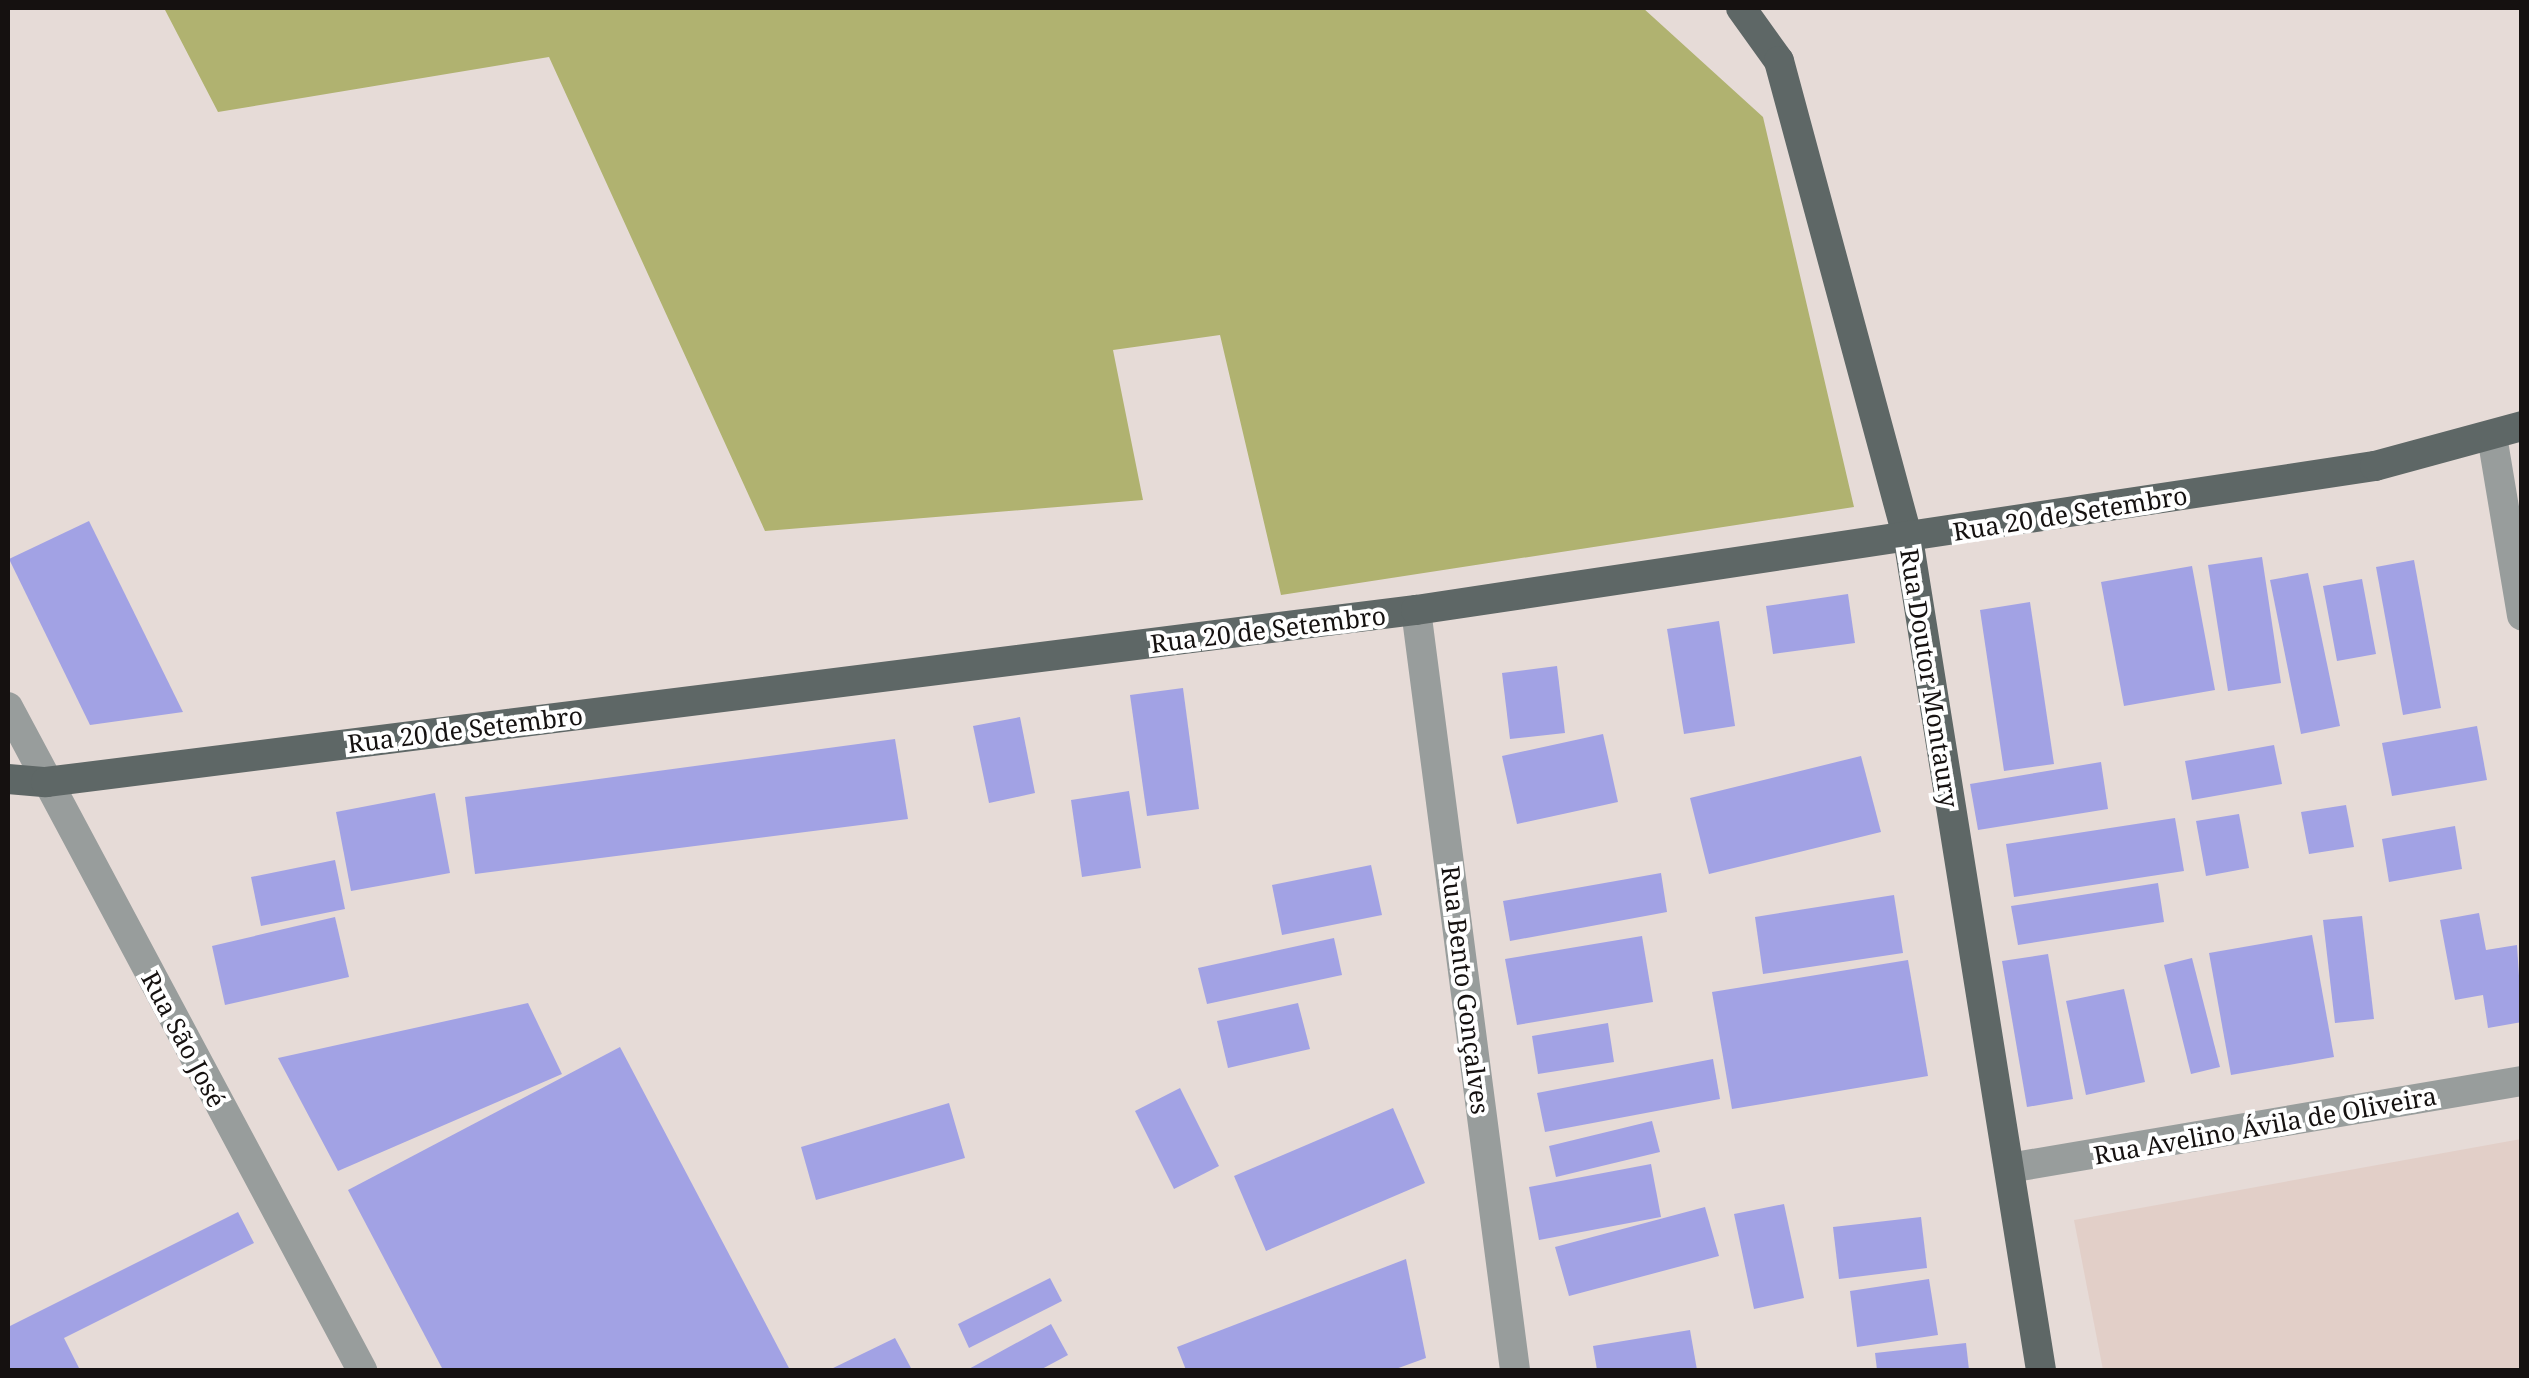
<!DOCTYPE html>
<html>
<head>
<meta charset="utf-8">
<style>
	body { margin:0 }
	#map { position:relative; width:2529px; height:1378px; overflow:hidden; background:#e6dbd7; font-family:"Noto Serif",serif }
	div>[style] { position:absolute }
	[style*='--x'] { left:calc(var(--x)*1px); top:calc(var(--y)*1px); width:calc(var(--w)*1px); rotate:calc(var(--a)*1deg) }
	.built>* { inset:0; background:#e2cfc8 }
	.green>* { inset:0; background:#b0b270 }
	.building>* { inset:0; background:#a2a2e4 }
	.minor>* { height:30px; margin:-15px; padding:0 15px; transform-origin:15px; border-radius:15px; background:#989d9c }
	.major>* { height:30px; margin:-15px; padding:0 15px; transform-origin:15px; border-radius:15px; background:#5e6766 }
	span { translate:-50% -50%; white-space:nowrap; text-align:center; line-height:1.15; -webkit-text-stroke:8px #fff; paint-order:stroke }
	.street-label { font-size:25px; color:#151110 }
	.frame { position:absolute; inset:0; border:10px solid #151110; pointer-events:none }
</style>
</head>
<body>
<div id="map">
	<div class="built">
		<i style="clip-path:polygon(2521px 1139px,2521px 1370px,2103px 1370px,2074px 1220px)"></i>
	</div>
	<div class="green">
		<i style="clip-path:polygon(164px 8px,1643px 8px,1763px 117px,1854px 507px,1281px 595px,1220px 335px,1113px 350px,1143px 500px,765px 531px,549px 57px,218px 112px)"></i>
	</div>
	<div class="building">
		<i style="clip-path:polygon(89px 521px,183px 712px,90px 725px,9px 559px)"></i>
		<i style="clip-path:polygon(2262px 557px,2281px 683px,2228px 691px,2208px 565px)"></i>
		<i style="clip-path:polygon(2414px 560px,2441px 708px,2403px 715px,2376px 567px)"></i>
		<i style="clip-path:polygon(2192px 566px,2215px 690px,2124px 706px,2101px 582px)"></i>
		<i style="clip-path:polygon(2308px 573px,2340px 726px,2301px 734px,2270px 580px)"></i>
		<i style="clip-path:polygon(2362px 579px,2376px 654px,2337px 661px,2323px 586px)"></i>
		<i style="clip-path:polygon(1848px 594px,1855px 643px,1773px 654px,1766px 606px)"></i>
		<i style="clip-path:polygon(2030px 602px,2054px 764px,2004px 771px,1980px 610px)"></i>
		<i style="clip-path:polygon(1719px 621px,1735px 726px,1684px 734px,1667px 629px)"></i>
		<i style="clip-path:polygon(1557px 666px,1565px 733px,1510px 739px,1502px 673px)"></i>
		<i style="clip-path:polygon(1183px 688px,1199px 809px,1147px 816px,1130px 695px)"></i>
		<i style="clip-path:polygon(1020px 717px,1035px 793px,989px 803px,973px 726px)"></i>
		<i style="clip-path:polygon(2477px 726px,2487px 780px,2392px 796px,2382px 743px)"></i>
		<i style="clip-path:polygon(1603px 734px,1618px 802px,1517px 824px,1502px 756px)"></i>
		<i style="clip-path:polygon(895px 739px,908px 819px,475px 874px,465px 797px)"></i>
		<i style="clip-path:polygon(2274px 745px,2282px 784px,2192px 800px,2185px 761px)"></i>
		<i style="clip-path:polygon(1861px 756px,1881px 832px,1709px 874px,1690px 798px)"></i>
		<i style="clip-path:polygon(2101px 762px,2108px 809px,1978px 830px,1970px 784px)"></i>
		<i style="clip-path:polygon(1129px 791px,1141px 868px,1082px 877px,1071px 800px)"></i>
		<i style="clip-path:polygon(435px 793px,450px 873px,351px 891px,336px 812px)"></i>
		<i style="clip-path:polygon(2346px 805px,2354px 847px,2309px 854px,2301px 812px)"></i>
		<i style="clip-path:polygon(2239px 814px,2249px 868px,2206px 876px,2196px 821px)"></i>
		<i style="clip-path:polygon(2175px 818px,2184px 871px,2014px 897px,2006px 844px)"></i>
		<i style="clip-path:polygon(2455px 826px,2462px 869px,2389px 882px,2382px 839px)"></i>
		<i style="clip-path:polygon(335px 860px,345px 909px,261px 926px,251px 877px)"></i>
		<i style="clip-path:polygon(1371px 865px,1382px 915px,1282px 935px,1272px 885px)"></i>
		<i style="clip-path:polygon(1661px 873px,1667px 912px,1510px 941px,1503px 901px)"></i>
		<i style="clip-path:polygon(2158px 883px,2164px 922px,2018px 945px,2011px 906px)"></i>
		<i style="clip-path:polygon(1894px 895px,1903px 953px,1763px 974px,1755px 917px)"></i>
		<i style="clip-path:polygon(2479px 913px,2486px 950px,2517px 945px,2522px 1022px,2488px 1028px,2483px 995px,2455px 1000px,2440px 920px)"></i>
		<i style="clip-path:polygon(2362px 916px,2374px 1019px,2335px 1023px,2323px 920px)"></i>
		<i style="clip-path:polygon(335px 917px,349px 977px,225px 1005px,212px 946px)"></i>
		<i style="clip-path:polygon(2312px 935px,2334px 1057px,2231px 1075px,2209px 953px)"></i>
		<i style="clip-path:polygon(1642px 936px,1653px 1002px,1517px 1025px,1505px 959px)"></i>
		<i style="clip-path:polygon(1334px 938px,1342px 975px,1207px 1004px,1198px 968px)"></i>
		<i style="clip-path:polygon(2048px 954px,2073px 1099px,2027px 1107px,2002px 961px)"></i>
		<i style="clip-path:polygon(2192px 958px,2220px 1067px,2191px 1074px,2164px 965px)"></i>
		<i style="clip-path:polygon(1908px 960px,1928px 1076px,1732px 1109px,1712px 992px)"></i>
		<i style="clip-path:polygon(2124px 989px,2145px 1082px,2086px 1095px,2066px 1001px)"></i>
		<i style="clip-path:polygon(528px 1003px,562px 1074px,338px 1171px,278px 1058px)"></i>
		<i style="clip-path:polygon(1298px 1003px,1310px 1049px,1228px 1068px,1217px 1021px)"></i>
		<i style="clip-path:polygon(1608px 1023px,1614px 1062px,1538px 1074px,1532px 1036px)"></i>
		<i style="clip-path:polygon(620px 1047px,790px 1370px,443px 1370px,348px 1190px)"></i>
		<i style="clip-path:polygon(1713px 1059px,1720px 1099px,1545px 1132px,1537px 1093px)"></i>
		<i style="clip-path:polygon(1180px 1088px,1219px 1166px,1174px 1189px,1135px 1111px)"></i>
		<i style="clip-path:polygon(949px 1103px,965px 1158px,816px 1200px,801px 1147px)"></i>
		<i style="clip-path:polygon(1393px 1108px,1425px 1183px,1266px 1251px,1234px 1176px)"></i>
		<i style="clip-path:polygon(1652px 1121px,1660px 1152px,1556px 1177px,1549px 1146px)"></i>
		<i style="clip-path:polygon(1651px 1164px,1661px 1217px,1539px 1240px,1529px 1187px)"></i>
		<i style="clip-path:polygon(1784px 1204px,1804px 1298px,1754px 1309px,1734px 1214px)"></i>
		<i style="clip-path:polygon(1705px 1207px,1719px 1256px,1569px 1296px,1555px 1247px)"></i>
		<i style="clip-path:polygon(238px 1212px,254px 1243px,64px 1338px,80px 1370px,8px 1370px,8px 1327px)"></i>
		<i style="clip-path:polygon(1921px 1217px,1927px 1268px,1839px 1279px,1833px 1227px)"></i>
		<i style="clip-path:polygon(1406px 1259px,1426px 1358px,1393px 1370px,1186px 1370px,1177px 1347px)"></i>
		<i style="clip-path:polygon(1050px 1278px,1062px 1301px,969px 1348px,958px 1324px)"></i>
		<i style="clip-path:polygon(1929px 1279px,1938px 1335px,1857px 1347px,1850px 1291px)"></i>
		<i style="clip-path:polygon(1051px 1324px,1068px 1355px,1040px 1370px,967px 1370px)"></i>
		<i style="clip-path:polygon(1690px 1330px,1697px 1370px,1597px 1370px,1593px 1346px)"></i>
		<i style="clip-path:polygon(895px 1338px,912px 1370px,829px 1370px)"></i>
		<i style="clip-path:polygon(1966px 1343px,1969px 1370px,1877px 1370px,1875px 1353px)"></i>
	</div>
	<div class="minor">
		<i style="--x:2492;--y:436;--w:182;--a:80.5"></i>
		<i style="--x:1416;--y:610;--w:766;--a:82.58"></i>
		<i style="--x:8;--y:707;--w:752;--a:61.9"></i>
		<i style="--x:2009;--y:1168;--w:520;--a:-9.63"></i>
	</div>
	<div class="major">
		<i style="--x:1741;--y:8;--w:65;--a:54.4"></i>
		<i style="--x:1779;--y:61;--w:494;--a:74.9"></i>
		<i style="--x:1908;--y:538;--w:843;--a:80.92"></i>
		<i style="--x:8;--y:779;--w:38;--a:5"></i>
		<i style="--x:46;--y:782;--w:1381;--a:-7.16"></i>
		<i style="--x:1416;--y:610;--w:970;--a:-8.54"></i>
		<i style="--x:2375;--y:466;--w:152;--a:-15.2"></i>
	</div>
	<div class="street-label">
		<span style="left:2070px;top:513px;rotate:-9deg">Rua 20 de Setembro</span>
		<span style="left:1268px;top:629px;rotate:-7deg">Rua 20 de Setembro</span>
		<span style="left:1930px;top:678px;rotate:81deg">Rua Doutor Montaury</span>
		<span style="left:465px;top:729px;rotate:-7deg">Rua 20 de Setembro</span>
		<span style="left:1466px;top:990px;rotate:83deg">Rua Bento Gonçalves</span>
		<span style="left:184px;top:1039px;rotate:62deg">Rua São José</span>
		<span style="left:2265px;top:1125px;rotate:-10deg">Rua Avelino Ávila de Oliveira</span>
	</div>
	<div class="frame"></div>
</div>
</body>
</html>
